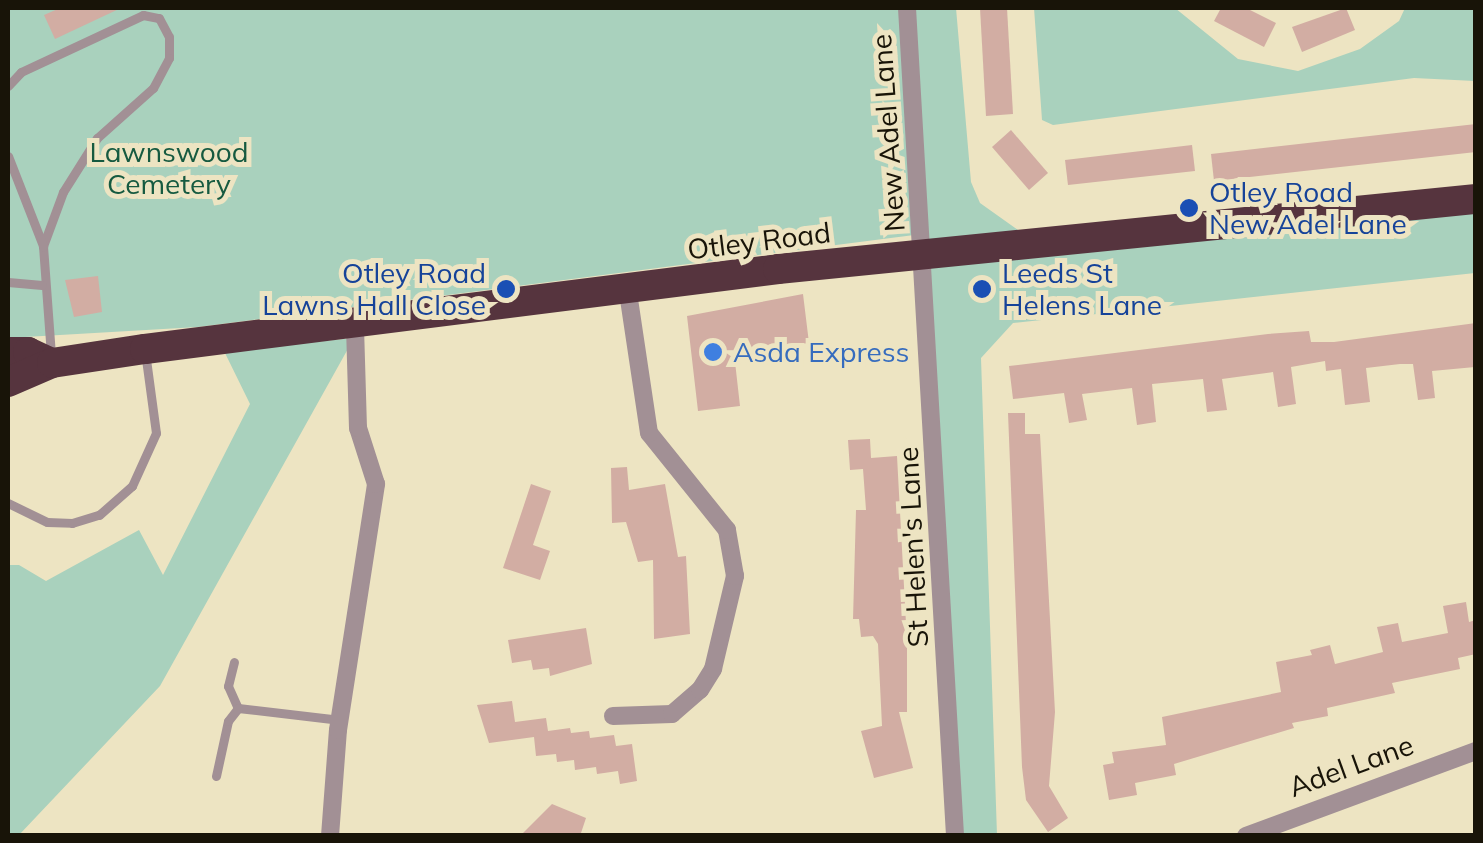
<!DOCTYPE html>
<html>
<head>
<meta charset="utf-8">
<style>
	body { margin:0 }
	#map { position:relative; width:1483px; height:843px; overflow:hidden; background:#ede4c2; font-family:Mulish,sans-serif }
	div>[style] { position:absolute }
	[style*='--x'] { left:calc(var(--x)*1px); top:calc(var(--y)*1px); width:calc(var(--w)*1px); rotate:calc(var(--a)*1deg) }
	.green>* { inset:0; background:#a9d1bd }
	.building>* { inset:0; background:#d2ada3 }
	.lane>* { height:9px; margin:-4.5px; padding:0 4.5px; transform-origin:4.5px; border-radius:4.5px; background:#a29095 }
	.street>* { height:18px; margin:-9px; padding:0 9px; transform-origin:9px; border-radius:9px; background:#a29095 }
	.highway>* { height:30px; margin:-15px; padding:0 15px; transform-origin:15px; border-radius:15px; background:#56343e }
	.dots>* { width:28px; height:28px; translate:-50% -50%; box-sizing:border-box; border:5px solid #ede4c2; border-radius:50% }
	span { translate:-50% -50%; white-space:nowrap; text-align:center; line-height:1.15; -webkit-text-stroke:10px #ede4c2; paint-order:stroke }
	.street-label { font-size:28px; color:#181408 }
	.park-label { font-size:28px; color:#165a40 }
	.transit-label { font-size:28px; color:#164399 }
	.left { translate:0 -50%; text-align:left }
	.right { translate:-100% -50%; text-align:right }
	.shop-label { font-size:28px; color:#366cbe }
	.frame { position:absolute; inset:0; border:10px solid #181408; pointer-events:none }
</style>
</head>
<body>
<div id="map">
	<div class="green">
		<i style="clip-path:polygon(8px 8px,956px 8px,971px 182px,980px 203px,1035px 242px,1475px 199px,1475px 273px,1013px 323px,981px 358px,997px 835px,955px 835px,922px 234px,198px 327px,8px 338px)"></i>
		<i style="clip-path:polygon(1034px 8px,1175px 8px,1238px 59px,1298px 71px,1360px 49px,1399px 21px,1405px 8px,1475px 8px,1475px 81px,1414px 78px,1053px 125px,1042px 120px)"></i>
		<i style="clip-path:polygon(354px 338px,160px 686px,19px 835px,8px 836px,8px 565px,19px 565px,46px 581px,139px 530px,163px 575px,250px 404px,224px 351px)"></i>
	</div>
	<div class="building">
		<i style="clip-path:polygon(60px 8px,121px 8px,55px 39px,44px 15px)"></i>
		<i style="clip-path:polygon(980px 8px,1007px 8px,1013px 114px,986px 116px)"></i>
		<i style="clip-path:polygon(1221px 8px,1246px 8px,1276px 23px,1264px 47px,1214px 21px)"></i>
		<i style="clip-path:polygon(1346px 8px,1355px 30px,1302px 52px,1292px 27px)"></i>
		<i style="clip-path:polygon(1476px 124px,1476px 152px,1214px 181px,1211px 154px)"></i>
		<i style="clip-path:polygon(1011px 130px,1048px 173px,1029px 190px,992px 147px)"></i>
		<i style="clip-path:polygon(1192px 145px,1195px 171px,1068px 185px,1065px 160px)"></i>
		<i style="clip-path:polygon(98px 276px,102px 312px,74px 317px,65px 280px)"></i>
		<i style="clip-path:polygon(803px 294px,809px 343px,734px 353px,740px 406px,698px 411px,687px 316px)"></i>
		<i style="clip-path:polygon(1476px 323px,1475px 367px,1432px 371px,1435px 398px,1418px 400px,1413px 364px,1400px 364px,1366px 368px,1370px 402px,1345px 405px,1341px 369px,1326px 371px,1325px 361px,1291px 367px,1296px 404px,1278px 407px,1273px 372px,1222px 379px,1227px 410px,1207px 412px,1203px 379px,1152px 384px,1156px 422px,1137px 425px,1132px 388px,1082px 394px,1087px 420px,1069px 423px,1064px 393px,1013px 399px,1009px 366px,1268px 334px,1309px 331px,1311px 342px,1334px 342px)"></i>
		<i style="clip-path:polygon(1008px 413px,1025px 413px,1025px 434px,1040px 434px,1055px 712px,1049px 786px,1068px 818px,1048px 832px,1026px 800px,1022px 767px)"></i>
		<i style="clip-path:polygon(870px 439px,871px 458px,897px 456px,907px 642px,907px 712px,899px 712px,913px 768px,874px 778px,861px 731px,882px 726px,878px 644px,873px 636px,861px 637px,859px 619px,853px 619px,856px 510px,866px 510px,863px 469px,850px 470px,848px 440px)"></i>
		<i style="clip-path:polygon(627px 467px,629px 490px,665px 484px,678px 557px,686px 556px,690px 634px,654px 639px,653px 560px,638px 562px,626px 522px,612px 523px,611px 468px)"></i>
		<i style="clip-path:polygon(531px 484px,551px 491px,533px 545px,550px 551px,540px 580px,503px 568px)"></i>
		<i style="clip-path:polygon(1466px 602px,1469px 622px,1476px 620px,1476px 654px,1458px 658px,1460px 669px,1392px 683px,1395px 693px,1327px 708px,1328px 716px,1292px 723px,1294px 728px,1174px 764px,1176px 775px,1135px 783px,1137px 795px,1109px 800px,1103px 765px,1114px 763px,1112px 752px,1166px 745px,1162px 717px,1281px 692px,1276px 662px,1312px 655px,1310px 650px,1330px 645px,1335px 664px,1383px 652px,1377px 627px,1398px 623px,1402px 642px,1448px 633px,1443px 606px)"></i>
		<i style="clip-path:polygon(586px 628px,592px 664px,550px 676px,549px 668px,533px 670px,531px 660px,512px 663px,508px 640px)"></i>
		<i style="clip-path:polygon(512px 701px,515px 722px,546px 718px,548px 731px,570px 728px,571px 733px,589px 731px,590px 738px,614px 735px,616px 746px,632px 744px,637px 781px,620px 784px,618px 771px,597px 774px,596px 767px,575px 770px,574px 760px,557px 762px,556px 754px,536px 756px,534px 737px,489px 743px,477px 705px)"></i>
		<i style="clip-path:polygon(552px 804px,586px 818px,580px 836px,520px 836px)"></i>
	</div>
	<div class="lane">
		<i style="--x:8;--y:86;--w:19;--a:-47"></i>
		<i style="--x:21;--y:72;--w:135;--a:-25"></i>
		<i style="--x:143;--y:15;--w:16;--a:11"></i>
		<i style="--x:159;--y:18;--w:21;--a:62"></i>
		<i style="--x:169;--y:37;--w:21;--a:90"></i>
		<i style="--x:169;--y:58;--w:34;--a:118"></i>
		<i style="--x:153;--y:88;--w:75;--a:138.2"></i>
		<i style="--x:97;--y:138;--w:64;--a:122.2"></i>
		<i style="--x:63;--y:192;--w:58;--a:110.3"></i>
		<i style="--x:43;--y:246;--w:109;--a:85.8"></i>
		<i style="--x:8;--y:156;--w:97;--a:68.7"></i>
		<i style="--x:8;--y:282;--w:34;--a:5"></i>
		<i style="--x:8;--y:503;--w:43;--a:26"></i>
		<i style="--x:47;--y:522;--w:25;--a:2"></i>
		<i style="--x:72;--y:523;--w:28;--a:-17"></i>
		<i style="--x:99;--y:515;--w:44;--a:-41.3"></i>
		<i style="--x:132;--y:486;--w:58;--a:-65.6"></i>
		<i style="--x:156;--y:433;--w:82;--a:-97.7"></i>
		<i style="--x:234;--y:662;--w:25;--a:104"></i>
		<i style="--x:228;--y:686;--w:24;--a:66"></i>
		<i style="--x:238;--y:708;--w:103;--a:6.7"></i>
		<i style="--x:216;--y:776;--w:56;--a:-77.7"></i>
		<i style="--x:228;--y:721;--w:16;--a:-52"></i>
	</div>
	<div class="street">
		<i style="--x:907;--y:8;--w:829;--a:86.68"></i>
		<i style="--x:613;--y:716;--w:59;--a:-1.9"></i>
		<i style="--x:672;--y:714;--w:37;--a:-41"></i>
		<i style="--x:700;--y:690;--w:25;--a:-58"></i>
		<i style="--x:713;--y:669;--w:96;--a:-76.7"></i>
		<i style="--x:735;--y:576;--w:47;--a:-99.9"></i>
		<i style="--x:727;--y:530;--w:124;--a:-128.8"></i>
		<i style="--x:649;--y:433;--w:143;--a:-98.5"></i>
		<i style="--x:330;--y:836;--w:106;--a:-85.7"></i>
		<i style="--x:338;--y:730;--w:249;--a:-81.2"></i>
		<i style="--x:376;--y:484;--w:59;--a:-107.8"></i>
		<i style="--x:358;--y:428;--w:103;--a:-91.7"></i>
		<i style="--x:1246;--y:836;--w:245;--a:-20.3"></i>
	</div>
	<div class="highway">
		<i style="--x:8;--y:352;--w:20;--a:0"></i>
		<i style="--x:28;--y:352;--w:26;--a:25"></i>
		<i style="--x:8;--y:382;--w:48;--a:-23.4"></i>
		<i style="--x:52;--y:363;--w:94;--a:-8.6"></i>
		<i style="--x:145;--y:349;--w:638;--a:-7.2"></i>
		<i style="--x:778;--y:269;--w:702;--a:-5.73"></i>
	</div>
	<div class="dots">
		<i style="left:1189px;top:208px;background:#1a4fb4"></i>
		<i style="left:506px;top:289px;background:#1a4fb4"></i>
		<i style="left:982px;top:289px;background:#1a4fb4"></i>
		<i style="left:713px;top:352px;background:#3f7fe0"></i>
	</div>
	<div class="street-label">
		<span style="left:888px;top:133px;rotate:-94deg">New Adel Lane</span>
		<span style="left:759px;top:241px;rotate:-7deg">Otley Road</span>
		<span style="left:913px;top:547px;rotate:-93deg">St Helen's Lane</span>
		<span style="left:1351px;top:766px;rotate:-20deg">Adel Lane</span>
	</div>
	<div class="park-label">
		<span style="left:169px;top:168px">Lawnswood<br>Cemetery</span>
	</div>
	<div class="transit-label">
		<span class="left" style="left:1209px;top:208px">Otley Road<br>New Adel Lane</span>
		<span class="right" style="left:486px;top:289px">Otley Road<br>Lawns Hall Close</span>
		<span class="left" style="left:1002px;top:289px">Leeds St<br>Helens Lane</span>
	</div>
	<div class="shop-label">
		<span class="left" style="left:733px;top:352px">Asda Express</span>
	</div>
	<div class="frame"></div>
</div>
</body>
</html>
